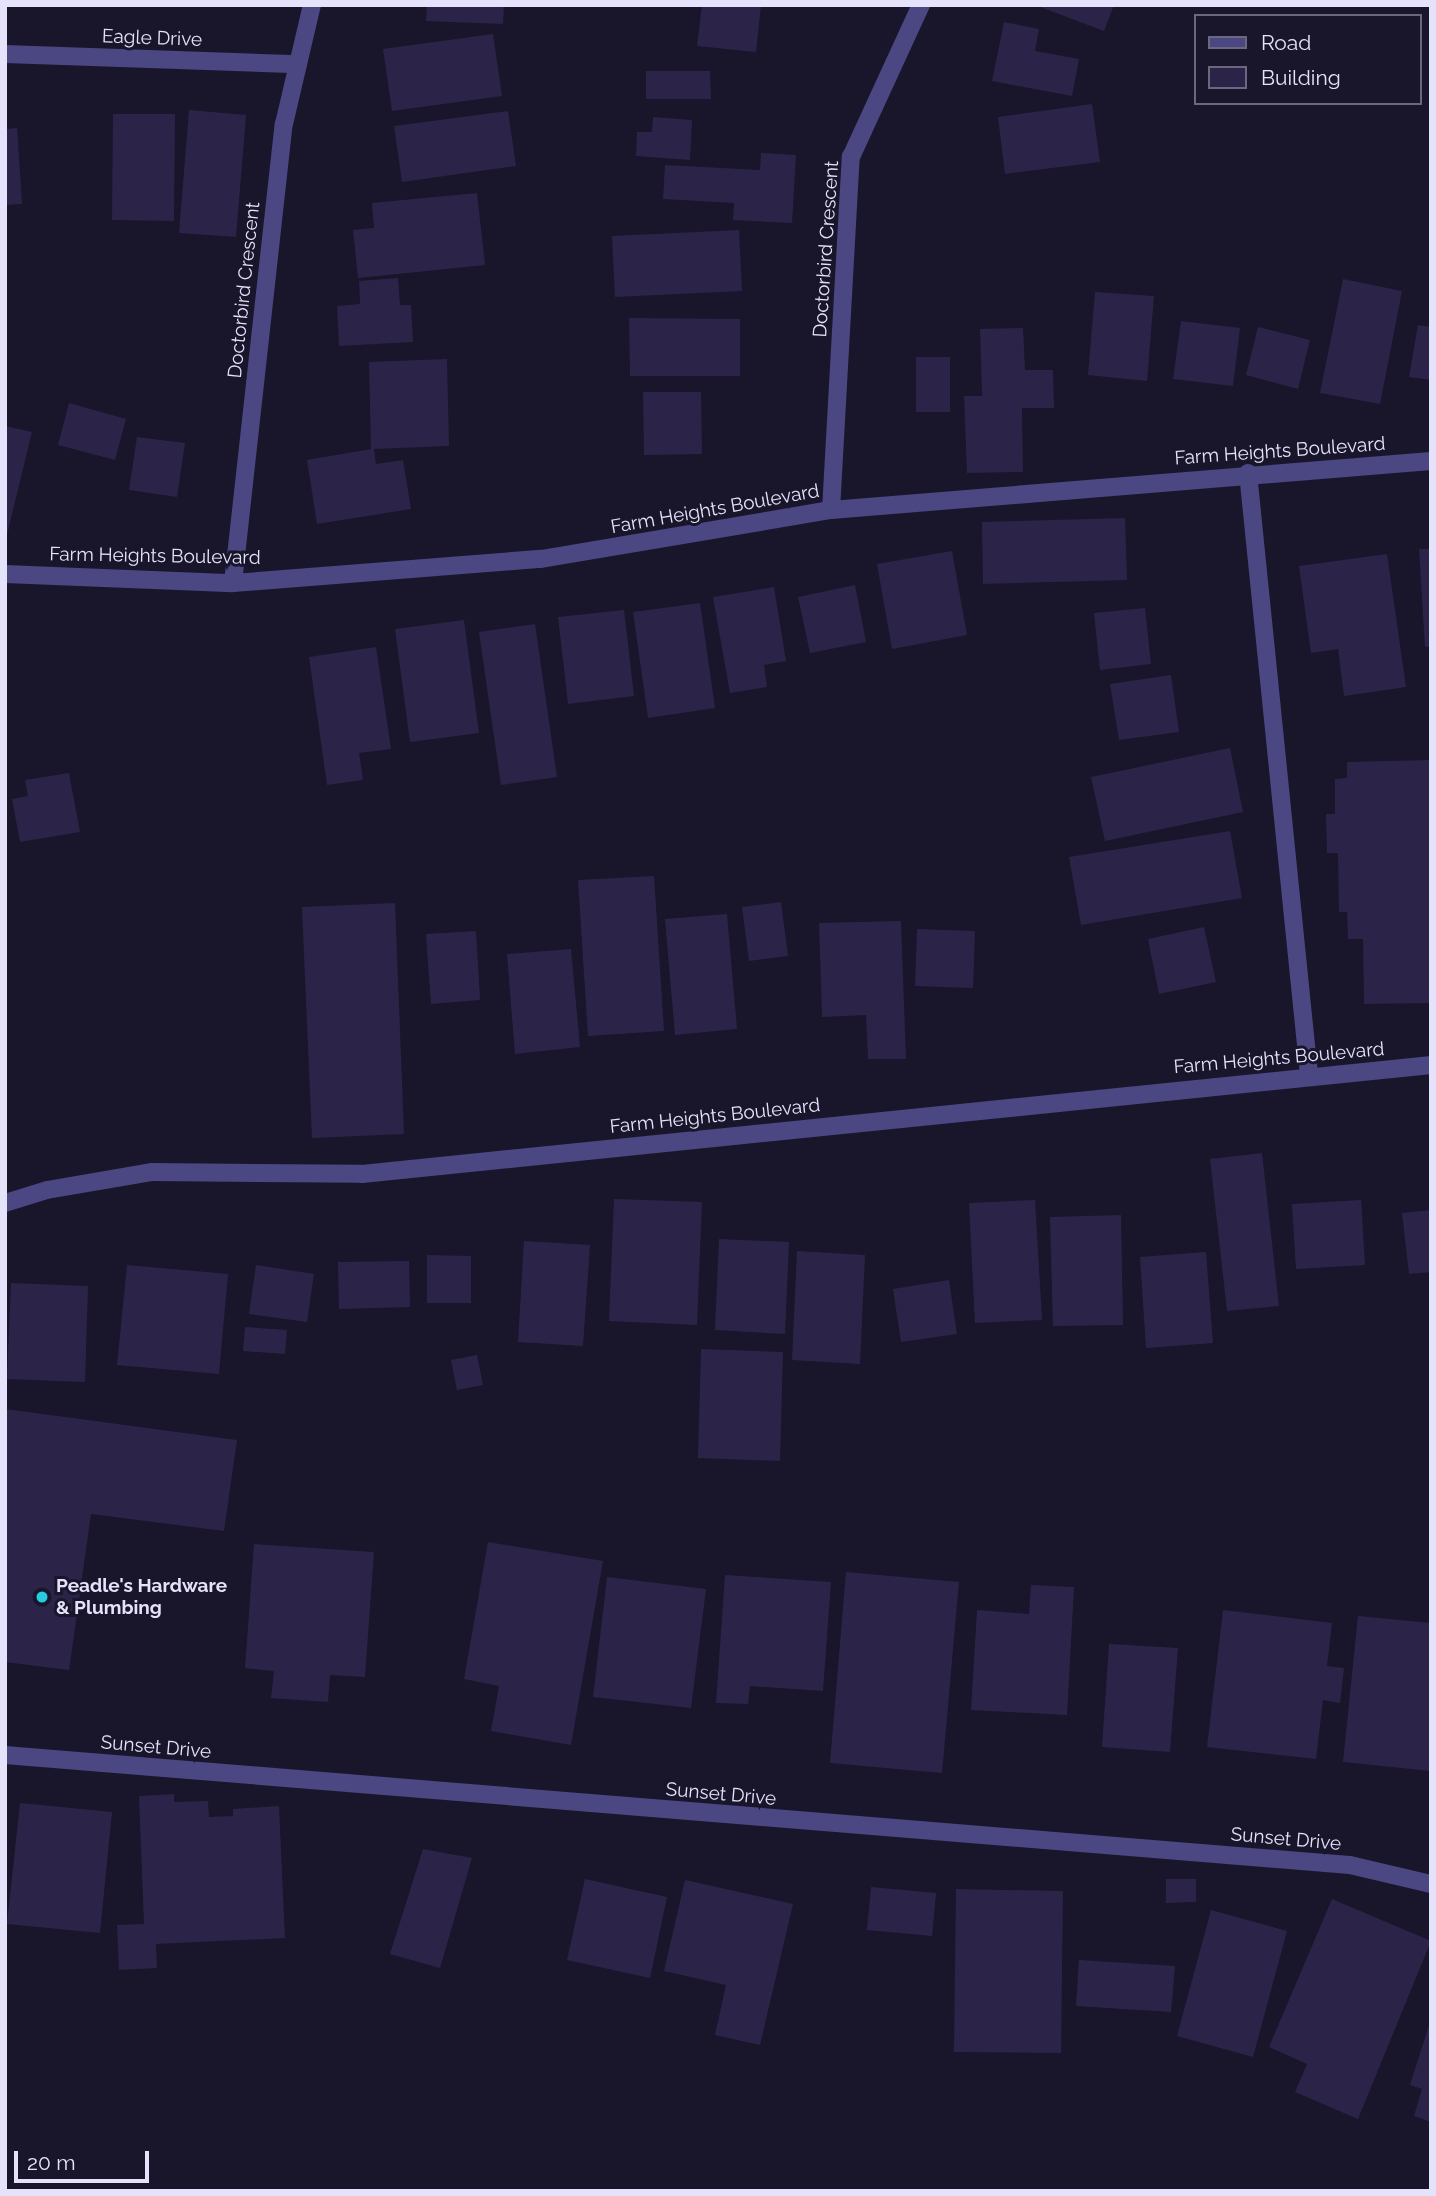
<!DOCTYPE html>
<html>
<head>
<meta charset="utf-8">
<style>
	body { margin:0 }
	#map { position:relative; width:1436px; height:2196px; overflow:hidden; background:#19152a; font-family:Raleway,sans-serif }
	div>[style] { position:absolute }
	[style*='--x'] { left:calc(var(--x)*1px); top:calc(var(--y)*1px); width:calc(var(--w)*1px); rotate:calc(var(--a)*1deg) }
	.building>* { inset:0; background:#2c2448 }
	.minor>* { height:18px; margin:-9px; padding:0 9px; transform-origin:9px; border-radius:9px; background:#4a4782 }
	.dots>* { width:19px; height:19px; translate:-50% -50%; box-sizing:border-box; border:4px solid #19152a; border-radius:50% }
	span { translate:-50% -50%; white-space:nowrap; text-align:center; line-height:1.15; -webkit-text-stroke:6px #19152a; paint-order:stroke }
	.street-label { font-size:19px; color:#e5e2fb }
	.poi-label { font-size:19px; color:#e5e2fb; font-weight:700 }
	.left { translate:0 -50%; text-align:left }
	.frame { position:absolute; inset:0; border:7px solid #e5e2fb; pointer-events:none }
	.legend { position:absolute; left:1194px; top:14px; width:228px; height:91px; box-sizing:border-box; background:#19152a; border:2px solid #6b677e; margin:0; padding:9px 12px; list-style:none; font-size:21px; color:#e5e2fb }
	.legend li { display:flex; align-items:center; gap:14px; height:35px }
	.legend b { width:35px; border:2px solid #6b677e }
	.scale { position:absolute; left:14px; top:2151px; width:135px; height:32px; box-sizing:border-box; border:4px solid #e5e2fb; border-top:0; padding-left:9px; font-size:21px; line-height:24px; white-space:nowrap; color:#e5e2fb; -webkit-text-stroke:5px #19152a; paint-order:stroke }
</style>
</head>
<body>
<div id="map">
	<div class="building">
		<i style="clip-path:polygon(427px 5px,504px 5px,503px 24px,426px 21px)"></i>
		<i style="clip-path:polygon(702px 5px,761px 5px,756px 52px,697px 46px)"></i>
		<i style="clip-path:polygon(1035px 5px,1114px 5px,1104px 31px)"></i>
		<i style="clip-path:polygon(1004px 22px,1039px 29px,1035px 51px,1079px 59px,1072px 96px,992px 81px)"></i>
		<i style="clip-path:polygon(493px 34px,502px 96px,392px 111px,383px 49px)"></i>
		<i style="clip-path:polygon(646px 71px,710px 71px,711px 99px,646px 99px)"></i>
		<i style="clip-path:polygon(1092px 104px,1100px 162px,1005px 174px,998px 117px)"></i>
		<i style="clip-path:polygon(189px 110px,246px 115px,236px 237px,179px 233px)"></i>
		<i style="clip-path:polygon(508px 111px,516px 166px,402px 182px,394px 126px)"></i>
		<i style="clip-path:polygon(113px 114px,175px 114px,174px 221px,112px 220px)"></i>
		<i style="clip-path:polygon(653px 117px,692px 120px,690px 160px,636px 156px,637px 132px,652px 132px)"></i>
		<i style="clip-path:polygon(17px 128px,22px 204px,5px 205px,5px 129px)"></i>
		<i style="clip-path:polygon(761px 153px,796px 155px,792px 223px,733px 220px,734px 203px,663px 199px,665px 165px,760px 170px)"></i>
		<i style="clip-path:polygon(477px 193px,485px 265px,358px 278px,353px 230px,374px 228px,372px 203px)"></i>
		<i style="clip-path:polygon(739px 230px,742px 291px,615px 297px,612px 236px)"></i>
		<i style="clip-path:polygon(398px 278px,400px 305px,411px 305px,413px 342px,339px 346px,337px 306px,360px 304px,359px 281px)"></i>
		<i style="clip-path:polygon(1343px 279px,1402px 291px,1380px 404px,1320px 393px)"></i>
		<i style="clip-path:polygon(1095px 292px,1154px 296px,1147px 381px,1088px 375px)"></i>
		<i style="clip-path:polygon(629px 318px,740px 319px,740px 376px,630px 376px)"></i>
		<i style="clip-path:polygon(1181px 321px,1240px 328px,1233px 386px,1173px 379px)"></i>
		<i style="clip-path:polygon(1418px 325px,1431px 327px,1431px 380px,1409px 377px)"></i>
		<i style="clip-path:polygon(1258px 327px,1310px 340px,1298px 389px,1246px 375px)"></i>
		<i style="clip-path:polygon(1023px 328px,1025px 370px,1053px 370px,1054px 408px,1022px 408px,1023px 472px,967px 473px,964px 396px,982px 396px,980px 329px)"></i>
		<i style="clip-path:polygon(916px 357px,950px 357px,950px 412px,916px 412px)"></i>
		<i style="clip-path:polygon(447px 359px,449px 446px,374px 449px,376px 464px,403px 460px,411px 509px,317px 524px,307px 460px,371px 449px,369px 362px)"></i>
		<i style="clip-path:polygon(643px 392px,701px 392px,702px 454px,644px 455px)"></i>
		<i style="clip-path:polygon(69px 403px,126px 419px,115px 460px,58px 445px)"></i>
		<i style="clip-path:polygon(5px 426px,32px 432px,6px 539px,5px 539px)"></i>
		<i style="clip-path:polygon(137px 437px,185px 443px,177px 497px,129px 490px)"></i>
		<i style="clip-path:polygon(1125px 518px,1127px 580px,983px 584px,982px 522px)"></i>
		<i style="clip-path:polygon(1419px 549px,1431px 549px,1431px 646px,1425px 647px)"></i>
		<i style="clip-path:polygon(952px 551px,967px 635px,892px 649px,877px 564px)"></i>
		<i style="clip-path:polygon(1387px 554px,1406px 687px,1344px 696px,1338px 649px,1311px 653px,1299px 566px)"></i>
		<i style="clip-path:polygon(855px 585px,866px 642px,810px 653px,798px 597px)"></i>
		<i style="clip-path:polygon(774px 587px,786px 661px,764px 665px,767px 687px,730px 693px,713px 597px)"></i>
		<i style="clip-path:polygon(700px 603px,715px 708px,648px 718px,633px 612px)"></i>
		<i style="clip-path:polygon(1145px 608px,1151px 664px,1100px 670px,1094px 613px)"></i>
		<i style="clip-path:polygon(624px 610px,634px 696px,568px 704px,558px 617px)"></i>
		<i style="clip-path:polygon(464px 620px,479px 733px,410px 742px,395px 629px)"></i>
		<i style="clip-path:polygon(535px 624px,557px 777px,501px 785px,479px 632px)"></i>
		<i style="clip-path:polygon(376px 647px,391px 749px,359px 753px,363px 780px,327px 785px,309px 657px)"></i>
		<i style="clip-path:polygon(1171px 675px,1179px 732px,1119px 740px,1110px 684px)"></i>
		<i style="clip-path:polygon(1230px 748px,1243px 812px,1105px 841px,1091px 777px)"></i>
		<i style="clip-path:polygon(1431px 760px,1431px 1003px,1364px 1004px,1363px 939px,1348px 939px,1347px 912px,1339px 912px,1338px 853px,1327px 853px,1326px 814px,1335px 814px,1335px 779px,1347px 778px,1347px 762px)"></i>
		<i style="clip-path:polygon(69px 773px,80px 832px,20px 842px,12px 799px,28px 796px,25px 780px)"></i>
		<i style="clip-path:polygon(1230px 831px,1242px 898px,1081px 925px,1069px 857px)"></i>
		<i style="clip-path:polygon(654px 876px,664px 1031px,588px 1036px,578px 880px)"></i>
		<i style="clip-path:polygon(781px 902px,788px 956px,749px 961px,742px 907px)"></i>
		<i style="clip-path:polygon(395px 903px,404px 1134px,312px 1138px,302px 907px)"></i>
		<i style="clip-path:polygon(727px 914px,737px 1029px,675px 1035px,665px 919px)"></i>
		<i style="clip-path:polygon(901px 921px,906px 1059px,868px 1059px,866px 1015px,822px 1017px,819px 923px)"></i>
		<i style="clip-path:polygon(1204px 927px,1216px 982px,1159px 994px,1148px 939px)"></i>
		<i style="clip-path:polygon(917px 929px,975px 931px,973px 988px,915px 986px)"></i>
		<i style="clip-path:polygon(476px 931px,480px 1000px,431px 1004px,426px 934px)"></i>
		<i style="clip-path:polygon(571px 949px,580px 1047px,515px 1054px,507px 954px)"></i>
		<i style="clip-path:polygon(1262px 1153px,1279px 1306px,1227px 1311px,1210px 1159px)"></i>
		<i style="clip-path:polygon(614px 1199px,702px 1202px,697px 1325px,609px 1321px)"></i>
		<i style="clip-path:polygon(1035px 1200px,1042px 1320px,975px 1323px,969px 1203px)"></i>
		<i style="clip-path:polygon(1361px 1200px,1365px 1265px,1296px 1269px,1292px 1204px)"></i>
		<i style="clip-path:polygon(1431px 1210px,1431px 1272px,1409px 1274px,1402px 1213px)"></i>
		<i style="clip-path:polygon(1121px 1215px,1123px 1325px,1053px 1326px,1050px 1217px)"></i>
		<i style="clip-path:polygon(719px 1239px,789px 1242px,785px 1334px,715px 1330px)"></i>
		<i style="clip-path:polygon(524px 1241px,590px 1245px,583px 1346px,518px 1342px)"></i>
		<i style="clip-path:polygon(797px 1251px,865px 1255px,860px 1364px,792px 1360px)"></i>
		<i style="clip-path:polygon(1206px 1252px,1213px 1343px,1146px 1348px,1140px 1257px)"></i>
		<i style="clip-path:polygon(427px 1255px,471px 1256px,471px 1303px,427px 1303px)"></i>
		<i style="clip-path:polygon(409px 1261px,410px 1307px,339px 1309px,338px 1262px)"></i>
		<i style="clip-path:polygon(127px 1265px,228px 1274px,219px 1374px,117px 1365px)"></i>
		<i style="clip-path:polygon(256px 1265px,314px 1274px,307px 1322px,249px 1314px)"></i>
		<i style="clip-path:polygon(949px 1280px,957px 1334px,901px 1342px,893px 1289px)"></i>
		<i style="clip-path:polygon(11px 1283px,88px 1286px,85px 1382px,7px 1379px)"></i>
		<i style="clip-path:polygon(245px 1327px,287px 1330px,285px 1354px,243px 1351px)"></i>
		<i style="clip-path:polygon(701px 1349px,783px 1352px,780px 1461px,698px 1458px)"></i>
		<i style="clip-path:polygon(477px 1355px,483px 1385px,457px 1390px,451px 1360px)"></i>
		<i style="clip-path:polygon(5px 1409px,237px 1440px,224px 1531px,91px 1514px,69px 1670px,5px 1662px)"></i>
		<i style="clip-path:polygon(488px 1542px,603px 1561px,571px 1745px,491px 1731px,499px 1686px,464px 1679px)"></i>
		<i style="clip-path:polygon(254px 1544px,374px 1552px,365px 1677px,330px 1675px,328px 1702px,271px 1698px,274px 1671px,245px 1668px)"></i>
		<i style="clip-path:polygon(846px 1572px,959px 1582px,942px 1773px,830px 1763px)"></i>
		<i style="clip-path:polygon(725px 1575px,831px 1582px,823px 1691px,750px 1686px,748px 1704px,716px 1703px)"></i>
		<i style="clip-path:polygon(607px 1577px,706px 1589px,691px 1708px,593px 1697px)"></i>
		<i style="clip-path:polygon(1031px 1585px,1074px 1587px,1067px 1715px,971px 1710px,977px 1610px,1029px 1614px)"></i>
		<i style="clip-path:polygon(1223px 1610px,1332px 1623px,1327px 1666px,1344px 1668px,1340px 1703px,1323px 1700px,1316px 1759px,1207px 1747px)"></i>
		<i style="clip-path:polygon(1358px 1616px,1431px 1623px,1431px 1771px,1343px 1762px)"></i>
		<i style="clip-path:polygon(1109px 1644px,1178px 1648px,1170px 1752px,1102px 1747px)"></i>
		<i style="clip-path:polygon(174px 1794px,174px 1802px,208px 1801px,209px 1817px,233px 1816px,233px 1809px,279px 1806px,285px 1938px,156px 1944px,157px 1968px,119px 1970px,117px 1925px,144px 1924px,139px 1796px)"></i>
		<i style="clip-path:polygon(20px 1803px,112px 1812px,100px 1933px,7px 1924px)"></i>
		<i style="clip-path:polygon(423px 1849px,472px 1858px,440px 1968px,390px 1954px)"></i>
		<i style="clip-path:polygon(585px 1879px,667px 1897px,650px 1978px,567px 1960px)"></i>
		<i style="clip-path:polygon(1166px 1879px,1196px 1879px,1196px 1902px,1166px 1903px)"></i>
		<i style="clip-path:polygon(685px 1880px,793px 1904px,760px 2045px,715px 2035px,726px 1985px,664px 1971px)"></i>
		<i style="clip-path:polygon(871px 1887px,936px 1893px,932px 1936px,867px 1930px)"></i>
		<i style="clip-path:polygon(956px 1889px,1063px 1891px,1061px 2053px,954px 2052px)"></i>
		<i style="clip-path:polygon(1332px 1899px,1431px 1941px,1358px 2119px,1295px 2092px,1307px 2064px,1269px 2047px)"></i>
		<i style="clip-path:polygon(1211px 1910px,1287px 1931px,1253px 2057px,1177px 2036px)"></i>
		<i style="clip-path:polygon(1079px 1960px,1175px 1966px,1171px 2012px,1076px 2006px)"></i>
		<i style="clip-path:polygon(1430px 2022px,1431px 2022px,1431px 2122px,1414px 2116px,1422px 2089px,1410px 2085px)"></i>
	</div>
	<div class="minor">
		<i style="--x:5;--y:54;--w:293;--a:2"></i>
		<i style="--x:1248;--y:473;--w:605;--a:84.21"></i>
		<i style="--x:831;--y:510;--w:354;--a:-86.8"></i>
		<i style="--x:851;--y:157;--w:167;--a:-65.3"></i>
		<i style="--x:5;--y:574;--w:228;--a:2.3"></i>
		<i style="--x:233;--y:583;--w:309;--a:-4.5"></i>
		<i style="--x:541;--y:559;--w:294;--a:-9.6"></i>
		<i style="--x:831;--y:510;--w:602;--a:-4.67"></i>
		<i style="--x:233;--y:583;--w:462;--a:-83.7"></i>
		<i style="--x:284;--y:124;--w:122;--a:-76.8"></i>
		<i style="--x:5;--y:1203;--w:44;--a:-17.2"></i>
		<i style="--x:47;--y:1190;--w:107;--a:-9.7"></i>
		<i style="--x:152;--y:1172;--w:210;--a:0.5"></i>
		<i style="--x:362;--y:1174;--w:1075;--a:-5.82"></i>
		<i style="--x:5;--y:1755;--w:1349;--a:4.68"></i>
		<i style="--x:1350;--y:1865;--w:83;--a:13.2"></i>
	</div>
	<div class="dots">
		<i style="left:42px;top:1597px;background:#28cae0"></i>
	</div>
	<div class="street-label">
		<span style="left:152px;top:38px;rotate:2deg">Eagle Drive</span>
		<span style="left:826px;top:249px;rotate:-86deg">Doctorbird Crescent</span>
		<span style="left:244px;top:290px;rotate:-84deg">Doctorbird Crescent</span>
		<span style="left:1280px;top:451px;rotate:-4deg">Farm Heights Boulevard</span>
		<span style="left:715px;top:509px;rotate:-10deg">Farm Heights Boulevard</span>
		<span style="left:155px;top:556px;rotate:1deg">Farm Heights Boulevard</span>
		<span style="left:1279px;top:1058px;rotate:-5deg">Farm Heights Boulevard</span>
		<span style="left:715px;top:1116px;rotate:-6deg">Farm Heights Boulevard</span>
		<span style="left:156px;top:1747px;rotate:5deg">Sunset Drive</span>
		<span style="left:721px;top:1794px;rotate:5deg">Sunset Drive</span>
		<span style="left:1286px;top:1839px;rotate:5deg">Sunset Drive</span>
	</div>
	<div class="poi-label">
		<span class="left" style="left:56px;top:1597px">Peadle's Hardware<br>&amp; Plumbing</span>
	</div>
	<div class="frame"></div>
	<ul class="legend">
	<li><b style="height:9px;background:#4a4782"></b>Road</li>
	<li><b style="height:19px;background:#2c2448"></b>Building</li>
	</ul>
	<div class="scale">20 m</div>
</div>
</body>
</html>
